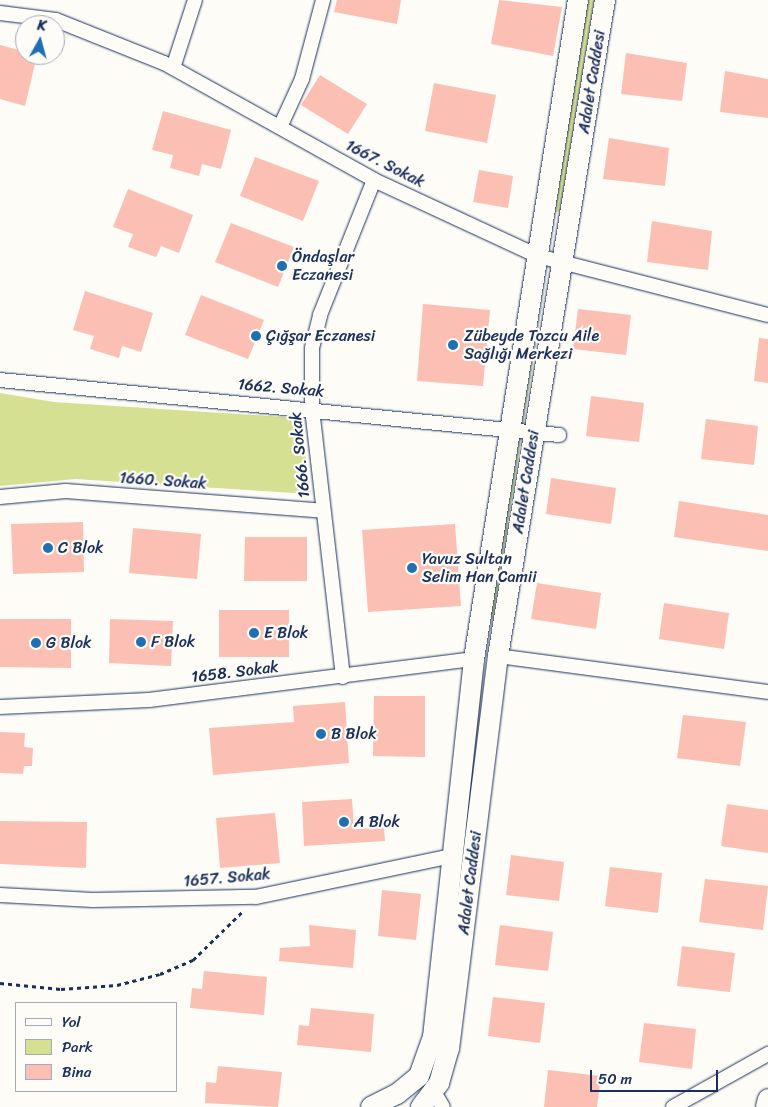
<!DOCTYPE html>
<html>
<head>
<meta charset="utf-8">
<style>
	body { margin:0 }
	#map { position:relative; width:768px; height:1107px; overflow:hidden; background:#fdfcf7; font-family:Sriracha,sans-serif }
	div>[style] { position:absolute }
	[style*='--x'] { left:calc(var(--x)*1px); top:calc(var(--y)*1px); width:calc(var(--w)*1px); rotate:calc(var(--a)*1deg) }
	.green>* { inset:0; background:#d5e093 }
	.building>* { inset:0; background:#fbc0b3 }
	.path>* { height:3px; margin-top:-1.5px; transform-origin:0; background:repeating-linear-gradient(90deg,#1b2f5e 0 4px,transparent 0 8px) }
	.roads { filter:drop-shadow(0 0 1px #1b2f5e) drop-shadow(0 0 1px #1b2f5e) }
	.street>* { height:14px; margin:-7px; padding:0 7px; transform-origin:7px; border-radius:7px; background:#fdfcf7 }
	.secondary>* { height:20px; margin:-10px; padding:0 10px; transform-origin:10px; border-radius:10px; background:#fdfcf7 }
	.dots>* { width:14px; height:14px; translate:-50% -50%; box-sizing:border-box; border:2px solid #fdfcf7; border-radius:50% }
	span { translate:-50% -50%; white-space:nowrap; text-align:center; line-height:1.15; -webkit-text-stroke:4.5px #fdfcf7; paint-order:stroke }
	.street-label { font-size:16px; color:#1b2f5e }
	.poi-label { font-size:16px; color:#1b2f5e }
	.left { translate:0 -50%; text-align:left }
	.legend { position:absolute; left:15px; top:1002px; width:162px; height:90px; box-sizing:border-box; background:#fdfcf7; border:1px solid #a3aaba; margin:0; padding:6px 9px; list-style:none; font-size:15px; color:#1b2f5e }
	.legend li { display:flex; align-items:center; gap:10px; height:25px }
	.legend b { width:25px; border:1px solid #a3aaba }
	.north { position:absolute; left:15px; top:15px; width:50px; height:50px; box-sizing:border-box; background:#fdfcf7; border:1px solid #a3aaba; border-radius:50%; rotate:7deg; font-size:14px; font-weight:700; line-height:20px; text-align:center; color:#1b2f5e }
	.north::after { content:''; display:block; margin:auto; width:18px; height:22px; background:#1f6fb2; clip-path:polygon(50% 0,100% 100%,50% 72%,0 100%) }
	.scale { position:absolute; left:590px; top:1070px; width:128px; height:22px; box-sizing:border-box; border:2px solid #1b2f5e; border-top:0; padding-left:6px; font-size:15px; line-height:18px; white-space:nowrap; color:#1b2f5e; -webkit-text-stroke:4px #fdfcf7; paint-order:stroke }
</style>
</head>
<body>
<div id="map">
	<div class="green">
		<i style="clip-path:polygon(588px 0,594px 0,560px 211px,555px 212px)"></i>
		<i style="clip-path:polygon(547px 274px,493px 619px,489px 619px)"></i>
		<i style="clip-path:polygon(0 393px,54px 402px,300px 418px,311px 494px,75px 479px,0 486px)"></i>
		<i style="clip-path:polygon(484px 668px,448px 1012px,438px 1055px,481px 669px)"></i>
	</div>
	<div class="building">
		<i style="clip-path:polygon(337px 0,401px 0,397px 24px,334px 12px)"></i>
		<i style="clip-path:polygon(499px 0,562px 7px,553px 56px,491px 44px)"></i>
		<i style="clip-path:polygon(0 45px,37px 55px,25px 106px,0 99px)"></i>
		<i style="clip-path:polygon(626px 53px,687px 63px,682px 101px,621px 94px)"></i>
		<i style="clip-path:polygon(725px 71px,768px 79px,768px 118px,720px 112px)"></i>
		<i style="clip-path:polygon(320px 75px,367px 104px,348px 134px,301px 105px)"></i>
		<i style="clip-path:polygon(434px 83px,496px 95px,487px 143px,425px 131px)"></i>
		<i style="clip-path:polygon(163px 111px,231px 130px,221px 169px,202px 164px,199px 176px,170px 168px,173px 155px,152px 150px)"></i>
		<i style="clip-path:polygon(609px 138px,669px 148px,665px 186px,603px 179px)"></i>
		<i style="clip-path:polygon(255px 157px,319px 181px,303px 221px,240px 196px)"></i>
		<i style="clip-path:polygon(479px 170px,513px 176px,508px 208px,473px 202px)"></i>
		<i style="clip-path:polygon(128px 189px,193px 215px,179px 253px,161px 246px,156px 257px,128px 247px,133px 234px,113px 227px)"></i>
		<i style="clip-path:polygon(652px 221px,712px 231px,708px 270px,647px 262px)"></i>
		<i style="clip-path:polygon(231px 223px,294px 247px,278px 287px,215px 262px)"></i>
		<i style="clip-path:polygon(85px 291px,153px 313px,141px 352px,122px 346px,119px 358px,90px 349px,94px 336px,73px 330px)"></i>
		<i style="clip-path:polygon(201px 295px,264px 320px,248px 359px,185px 335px)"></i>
		<i style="clip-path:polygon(423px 304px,490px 310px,483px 386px,417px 381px)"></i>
		<i style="clip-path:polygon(578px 309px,631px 315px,626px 355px,573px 349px)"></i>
		<i style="clip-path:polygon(759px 338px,768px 339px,768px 383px,754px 381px)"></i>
		<i style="clip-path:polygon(591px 396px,644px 403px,639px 442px,586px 436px)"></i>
		<i style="clip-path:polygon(706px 419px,758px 426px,754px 465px,701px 459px)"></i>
		<i style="clip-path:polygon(551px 478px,616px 488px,611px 524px,546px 514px)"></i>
		<i style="clip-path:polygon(679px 501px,768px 515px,768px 551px,674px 537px)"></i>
		<i style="clip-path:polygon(83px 522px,84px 572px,13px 574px,11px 524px)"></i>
		<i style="clip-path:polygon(455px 524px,461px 606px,368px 612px,362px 530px)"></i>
		<i style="clip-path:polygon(133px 528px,201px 534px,197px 579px,129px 573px)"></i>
		<i style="clip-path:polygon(245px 537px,307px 537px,307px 581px,244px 581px)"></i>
		<i style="clip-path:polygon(537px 583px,601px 593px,596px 629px,531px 619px)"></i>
		<i style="clip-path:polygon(664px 603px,729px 613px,724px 649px,659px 639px)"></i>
		<i style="clip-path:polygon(219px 610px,289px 610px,289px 657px,219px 657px)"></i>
		<i style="clip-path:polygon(0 619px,71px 619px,71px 668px,0 667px)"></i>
		<i style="clip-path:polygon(110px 619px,173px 621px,171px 666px,109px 663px)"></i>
		<i style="clip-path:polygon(374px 696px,425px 696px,425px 757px,373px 756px)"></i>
		<i style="clip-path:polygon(345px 702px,349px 763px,213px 775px,209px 728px,294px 722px,293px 706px)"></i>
		<i style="clip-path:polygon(683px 715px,746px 722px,740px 766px,677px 758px)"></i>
		<i style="clip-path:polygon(0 732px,25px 733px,24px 747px,33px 748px,32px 766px,24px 766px,23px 774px,0 773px)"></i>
		<i style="clip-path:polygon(352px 799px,354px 829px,384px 828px,385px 841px,304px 846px,302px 802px)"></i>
		<i style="clip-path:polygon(727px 804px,768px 810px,768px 853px,721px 846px)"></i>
		<i style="clip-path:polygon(275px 813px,280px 863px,220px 868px,216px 818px)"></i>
		<i style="clip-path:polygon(0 821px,87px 822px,86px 868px,0 864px)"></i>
		<i style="clip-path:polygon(511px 855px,564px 862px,559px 901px,506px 895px)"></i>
		<i style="clip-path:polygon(610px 867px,662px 873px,658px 913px,605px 906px)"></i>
		<i style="clip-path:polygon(705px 879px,768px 886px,763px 930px,699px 922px)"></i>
		<i style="clip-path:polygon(382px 890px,421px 894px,416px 940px,378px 936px)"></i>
		<i style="clip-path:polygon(309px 925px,356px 930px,353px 968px,279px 961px,280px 948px,310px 946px)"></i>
		<i style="clip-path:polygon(500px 925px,553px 932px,548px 971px,495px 965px)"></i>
		<i style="clip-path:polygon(682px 946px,735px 953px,730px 992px,677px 986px)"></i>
		<i style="clip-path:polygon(204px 971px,267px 977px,264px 1015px,190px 1008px,192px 988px,202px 989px)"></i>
		<i style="clip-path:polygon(493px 997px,545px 1003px,540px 1043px,488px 1036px)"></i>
		<i style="clip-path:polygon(311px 1008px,374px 1014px,371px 1052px,297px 1045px,299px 1025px,309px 1026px)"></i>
		<i style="clip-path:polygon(644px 1023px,696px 1029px,692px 1069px,639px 1062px)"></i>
		<i style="clip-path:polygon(218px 1066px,282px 1072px,278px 1107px,205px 1103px,206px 1082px,216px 1083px)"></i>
		<i style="clip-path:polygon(548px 1070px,601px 1076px,597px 1107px,544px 1107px)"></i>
	</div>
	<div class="path">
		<i style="--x:0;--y:983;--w:61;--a:5.6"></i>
		<i style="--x:61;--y:989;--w:56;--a:-4.1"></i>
		<i style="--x:117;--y:985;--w:44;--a:-14.3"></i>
		<i style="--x:160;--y:974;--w:36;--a:-23"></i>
		<i style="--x:193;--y:960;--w:69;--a:-44.4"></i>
	</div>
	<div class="roads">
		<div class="street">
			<i style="--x:0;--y:13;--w:56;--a:7.1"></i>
			<i style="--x:56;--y:20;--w:116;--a:21.7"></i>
			<i style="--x:164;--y:63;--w:240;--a:29.1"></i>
			<i style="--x:374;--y:180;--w:181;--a:24.9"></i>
			<i style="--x:538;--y:256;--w:237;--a:14.4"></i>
			<i style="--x:173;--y:68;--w:71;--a:-72.1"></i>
			<i style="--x:280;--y:127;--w:53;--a:-65.4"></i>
			<i style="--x:302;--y:79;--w:82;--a:-75.1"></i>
			<i style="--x:0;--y:380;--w:562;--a:5.62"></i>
			<i style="--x:0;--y:497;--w:66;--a:-5.2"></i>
			<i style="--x:66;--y:491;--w:258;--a:4.4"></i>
			<i style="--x:498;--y:656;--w:272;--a:7.6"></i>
			<i style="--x:343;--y:677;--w:271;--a:-96.6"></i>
			<i style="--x:312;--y:408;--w:60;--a:-90"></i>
			<i style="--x:312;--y:348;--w:34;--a:-76"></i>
			<i style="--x:320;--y:315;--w:145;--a:-68.2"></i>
			<i style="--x:0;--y:707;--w:149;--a:-2.7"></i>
			<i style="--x:149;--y:700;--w:328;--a:-7.2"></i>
			<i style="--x:0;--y:895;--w:93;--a:3.1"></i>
			<i style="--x:93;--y:900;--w:163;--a:-1.1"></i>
			<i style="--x:256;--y:897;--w:201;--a:-11.8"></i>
			<i style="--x:434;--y:1092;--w:17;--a:59"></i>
			<i style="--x:673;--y:1107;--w:109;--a:-29.2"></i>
		</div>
		<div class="secondary">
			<i style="--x:371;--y:1107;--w:29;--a:-27"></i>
			<i style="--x:397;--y:1094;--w:28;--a:-39"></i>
			<i style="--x:419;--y:1076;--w:41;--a:-70.3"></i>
			<i style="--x:433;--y:1037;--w:380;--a:-83.8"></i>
			<i style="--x:474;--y:659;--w:667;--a:-81.03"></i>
			<i style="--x:421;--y:1107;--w:30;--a:-53"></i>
			<i style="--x:439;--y:1083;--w:35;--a:-74"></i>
			<i style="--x:449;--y:1049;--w:396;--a:-82.9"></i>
			<i style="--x:498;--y:656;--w:665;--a:-80.74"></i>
			<i style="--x:766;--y:1107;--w:8;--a:-76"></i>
		</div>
	</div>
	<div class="dots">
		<i style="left:282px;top:266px;background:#1f6fb2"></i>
		<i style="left:256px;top:336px;background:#1f6fb2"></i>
		<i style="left:453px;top:345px;background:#1f6fb2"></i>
		<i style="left:48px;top:548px;background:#1f6fb2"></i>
		<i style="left:412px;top:568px;background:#1f6fb2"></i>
		<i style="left:254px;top:633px;background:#1f6fb2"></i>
		<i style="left:141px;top:642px;background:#1f6fb2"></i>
		<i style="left:36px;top:643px;background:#1f6fb2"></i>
		<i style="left:321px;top:734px;background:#1f6fb2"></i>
		<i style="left:344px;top:822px;background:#1f6fb2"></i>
	</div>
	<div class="street-label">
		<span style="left:592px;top:82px;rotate:-81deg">Adalet Caddesi</span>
		<span style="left:385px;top:164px;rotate:27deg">1667. Sokak</span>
		<span style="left:281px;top:388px;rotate:5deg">1662. Sokak</span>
		<span style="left:300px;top:455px;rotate:-96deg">1666. Sokak</span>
		<span style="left:163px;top:481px;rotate:4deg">1660. Sokak</span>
		<span style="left:526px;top:482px;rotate:-81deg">Adalet Caddesi</span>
		<span style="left:235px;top:672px;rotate:-7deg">1658. Sokak</span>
		<span style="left:227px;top:878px;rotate:-5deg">1657. Sokak</span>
		<span style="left:470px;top:883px;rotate:-83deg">Adalet Caddesi</span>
	</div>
	<div class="poi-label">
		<span class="left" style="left:292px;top:266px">Öndaşlar<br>Eczanesi</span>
		<span class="left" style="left:266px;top:336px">Çığşar Eczanesi</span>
		<span class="left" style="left:464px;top:345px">Zübeyde Tozcu Aile<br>Sağlığı Merkezi</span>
		<span class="left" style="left:58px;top:548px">C Blok</span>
		<span class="left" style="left:422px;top:568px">Yavuz Sultan<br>Selim Han Camii</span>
		<span class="left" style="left:264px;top:633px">E Blok</span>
		<span class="left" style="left:151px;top:642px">F Blok</span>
		<span class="left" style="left:46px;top:643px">G Blok</span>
		<span class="left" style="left:331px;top:734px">B Blok</span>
		<span class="left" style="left:354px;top:822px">A Blok</span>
	</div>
	<ul class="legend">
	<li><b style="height:6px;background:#fdfcf7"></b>Yol</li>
	<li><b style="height:14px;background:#d5e093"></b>Park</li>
	<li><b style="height:14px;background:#fbc0b3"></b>Bina</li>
	</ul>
	<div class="north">K</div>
	<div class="scale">50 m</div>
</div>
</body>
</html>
